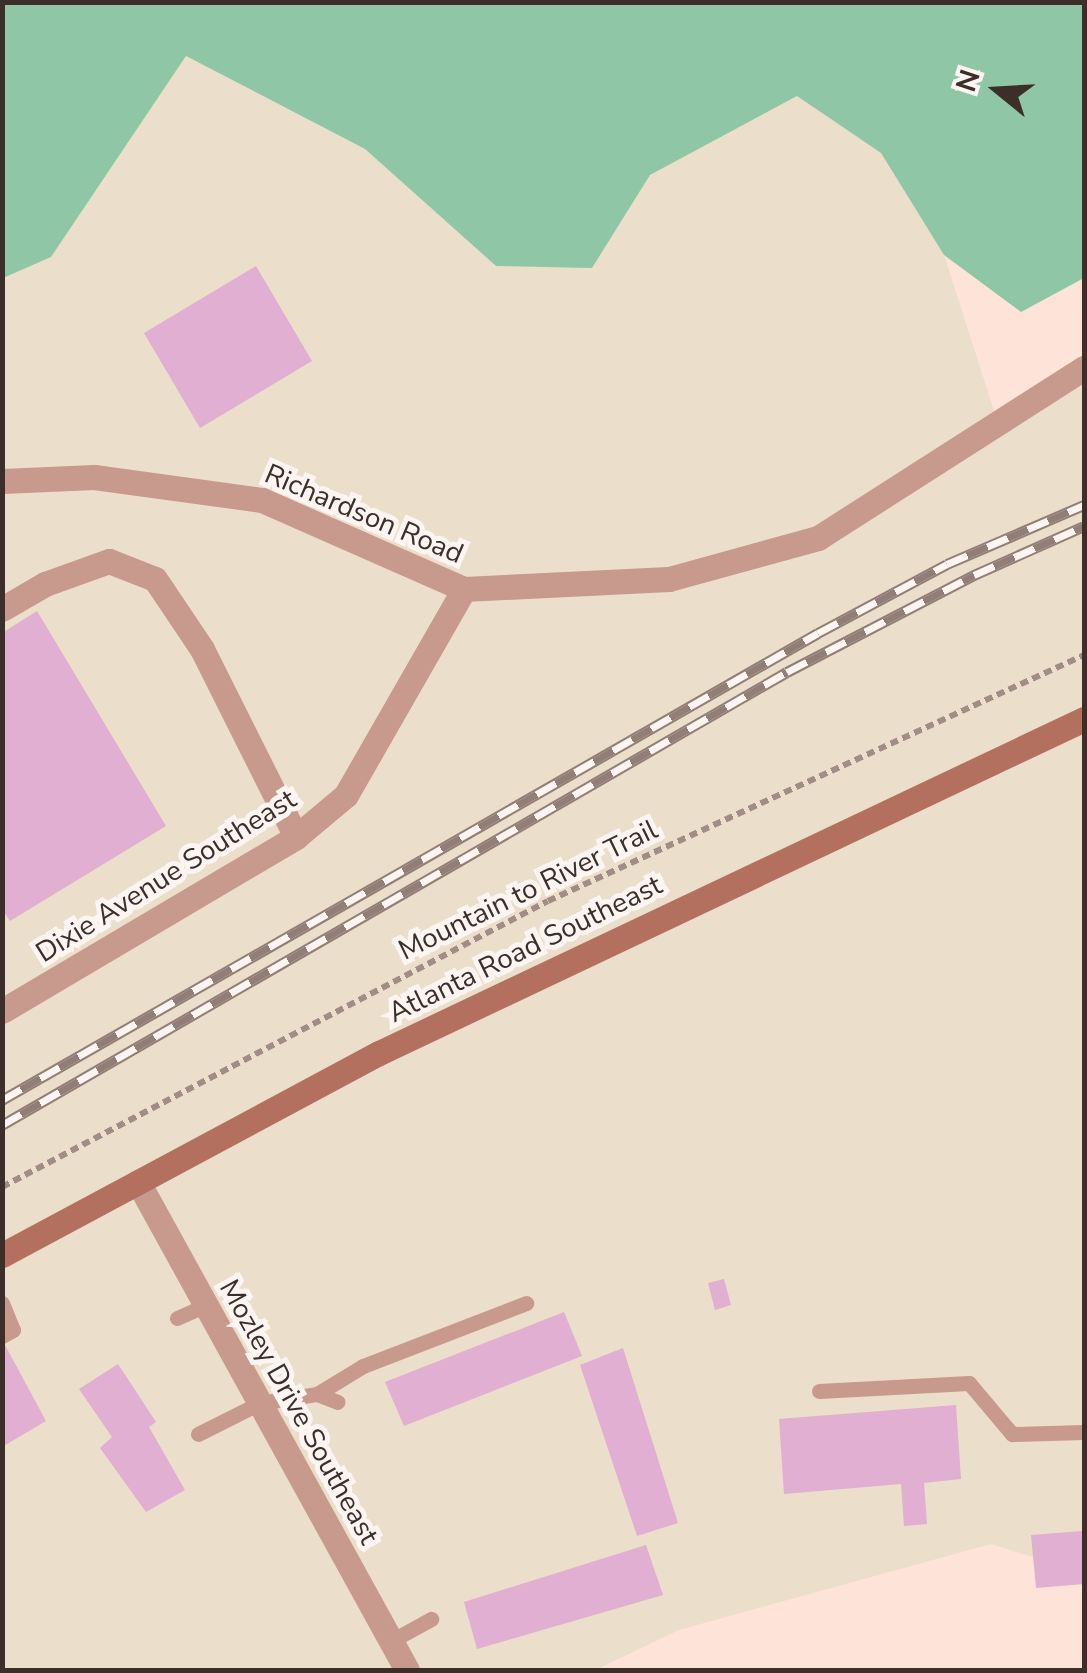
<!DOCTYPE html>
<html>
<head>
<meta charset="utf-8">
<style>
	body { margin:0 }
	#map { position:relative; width:1087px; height:1673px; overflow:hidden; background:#fee3d8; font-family:"Nunito Sans",sans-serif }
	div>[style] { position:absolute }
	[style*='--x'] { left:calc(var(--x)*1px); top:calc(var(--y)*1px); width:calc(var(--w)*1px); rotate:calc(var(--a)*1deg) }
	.commercial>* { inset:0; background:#ebdeca }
	.forest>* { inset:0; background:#8fc6a5 }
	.building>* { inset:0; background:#e1afd1 }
	.path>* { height:6px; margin-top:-3px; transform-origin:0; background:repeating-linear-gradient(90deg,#a18d85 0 8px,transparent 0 13px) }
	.service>* { height:15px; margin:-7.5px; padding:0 7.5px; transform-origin:7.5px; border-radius:7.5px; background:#c8998d }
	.minor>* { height:25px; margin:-12.5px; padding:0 12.5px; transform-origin:12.5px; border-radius:12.5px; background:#c8998d }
	.secondary>* { height:25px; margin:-12.5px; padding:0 12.5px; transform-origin:12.5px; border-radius:12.5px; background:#b4705f }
	.rail>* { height:11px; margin-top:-5.5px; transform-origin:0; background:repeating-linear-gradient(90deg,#fcf5f2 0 22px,#917e76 0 44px); box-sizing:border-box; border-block:2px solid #917e76 }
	span { translate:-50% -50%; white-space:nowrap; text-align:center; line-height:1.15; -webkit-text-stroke:10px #fcf5f2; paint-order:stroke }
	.street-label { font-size:28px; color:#3c2f2a }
	.frame { position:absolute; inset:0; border:5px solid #3c2f2a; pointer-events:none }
	.north { position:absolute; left:947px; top:40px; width:100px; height:100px; -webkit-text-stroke:8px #fcf5f2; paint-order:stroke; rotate:288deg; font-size:28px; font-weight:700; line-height:40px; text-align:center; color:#3c2f2a }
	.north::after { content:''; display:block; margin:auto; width:35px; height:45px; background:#3c2f2a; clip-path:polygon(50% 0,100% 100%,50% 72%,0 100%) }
</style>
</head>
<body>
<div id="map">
	<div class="commercial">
		<i style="clip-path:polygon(186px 56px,365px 149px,496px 266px,592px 267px,650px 175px,797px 96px,881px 153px,944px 255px,997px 420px,1084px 371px,1084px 1573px,991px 1544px,679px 1630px,595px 1670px,3px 1670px,2px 278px,51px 257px)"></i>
	</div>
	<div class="forest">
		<i style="clip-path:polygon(3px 2px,1084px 3px,1084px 278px,1021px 312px,944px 255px,881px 153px,797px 96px,650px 175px,592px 268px,496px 266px,365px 149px,186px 56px,51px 257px,3px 278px)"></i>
	</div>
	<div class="building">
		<i style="clip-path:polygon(256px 266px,312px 361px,200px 428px,144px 333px)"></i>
		<i style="clip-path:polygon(37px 611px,166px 826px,10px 921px,2px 909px,2px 633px)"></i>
		<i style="clip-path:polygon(724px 1279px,731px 1305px,715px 1310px,708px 1283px)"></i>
		<i style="clip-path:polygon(564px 1312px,582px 1356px,404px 1426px,385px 1382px)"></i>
		<i style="clip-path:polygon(5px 1345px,46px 1421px,2px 1447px,2px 1346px)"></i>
		<i style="clip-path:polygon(623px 1348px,678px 1523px,637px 1536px,580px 1365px)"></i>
		<i style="clip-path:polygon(118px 1364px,156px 1422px,149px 1427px,185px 1490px,146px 1512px,100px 1448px,112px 1437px,79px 1389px)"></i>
		<i style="clip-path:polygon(956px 1405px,961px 1479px,924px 1483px,927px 1524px,904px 1526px,901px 1484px,784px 1494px,779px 1419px)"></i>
		<i style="clip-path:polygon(1082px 1531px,1084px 1584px,1036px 1588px,1031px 1535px)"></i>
		<i style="clip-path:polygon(646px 1545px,663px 1595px,477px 1649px,464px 1602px)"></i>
	</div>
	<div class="path">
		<i style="--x:2;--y:1187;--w:616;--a:-27.65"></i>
		<i style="--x:548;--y:901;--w:590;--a:-24.65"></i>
	</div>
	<div class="service">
		<i style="--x:2;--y:1303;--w:29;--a:68"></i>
		<i style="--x:13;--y:1330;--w:13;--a:151"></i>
		<i style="--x:177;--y:1318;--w:32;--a:-24"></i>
		<i style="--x:819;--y:1391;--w:150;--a:-3.1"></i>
		<i style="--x:969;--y:1383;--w:67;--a:49.9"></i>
		<i style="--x:1012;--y:1434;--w:72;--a:-1.6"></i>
		<i style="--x:317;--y:1394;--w:54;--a:-31.3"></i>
		<i style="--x:363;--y:1366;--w:175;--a:-21.1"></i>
		<i style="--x:198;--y:1434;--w:69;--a:-26.6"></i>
		<i style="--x:260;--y:1403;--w:58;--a:-9"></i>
		<i style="--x:317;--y:1394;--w:22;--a:21"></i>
		<i style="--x:391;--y:1641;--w:46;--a:-28.8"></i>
	</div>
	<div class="minor">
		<i style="--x:2;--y:481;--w:92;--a:-2.5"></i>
		<i style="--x:94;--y:477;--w:170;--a:7.8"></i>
		<i style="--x:262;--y:500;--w:221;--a:23.8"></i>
		<i style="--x:2;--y:609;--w:50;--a:-30.2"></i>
		<i style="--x:45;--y:584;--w:68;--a:-19.8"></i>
		<i style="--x:109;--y:561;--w:49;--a:21.4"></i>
		<i style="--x:155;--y:579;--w:84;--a:56.1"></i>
		<i style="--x:202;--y:649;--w:210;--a:63.4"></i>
		<i style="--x:2;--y:1011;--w:342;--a:-30.6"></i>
		<i style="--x:296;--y:837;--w:65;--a:-40"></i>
		<i style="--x:346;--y:795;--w:237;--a:-60.2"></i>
		<i style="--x:464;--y:589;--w:205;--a:-2.8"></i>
		<i style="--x:669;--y:579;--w:155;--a:-15.4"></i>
		<i style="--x:818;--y:538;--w:316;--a:-32.6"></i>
		<i style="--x:138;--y:1182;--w:557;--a:61.14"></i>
	</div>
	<div class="secondary">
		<i style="--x:2;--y:1255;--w:428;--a:-28.2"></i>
		<i style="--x:379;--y:1053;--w:780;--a:-25.35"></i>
	</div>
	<div class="rail">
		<i style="--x:2;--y:1100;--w:940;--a:-29.78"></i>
		<i style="--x:818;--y:633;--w:146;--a:-28.1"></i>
		<i style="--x:947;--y:564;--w:149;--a:-23.3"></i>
		<i style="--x:2;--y:1125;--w:906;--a:-29.99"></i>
		<i style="--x:787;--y:672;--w:211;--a:-27.4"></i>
		<i style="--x:974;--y:575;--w:120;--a:-24"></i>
	</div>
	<div class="street-label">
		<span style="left:364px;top:514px;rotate:23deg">Richardson Road</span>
		<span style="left:166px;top:876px;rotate:-32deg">Dixie Avenue Southeast</span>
		<span style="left:528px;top:890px;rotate:-26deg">Mountain to River Trail</span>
		<span style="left:525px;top:949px;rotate:-26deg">Atlanta Road Southeast</span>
		<span style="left:299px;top:1412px;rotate:61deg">Mozley Drive Southeast</span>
	</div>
	<div class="frame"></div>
	<div class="north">N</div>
</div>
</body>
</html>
